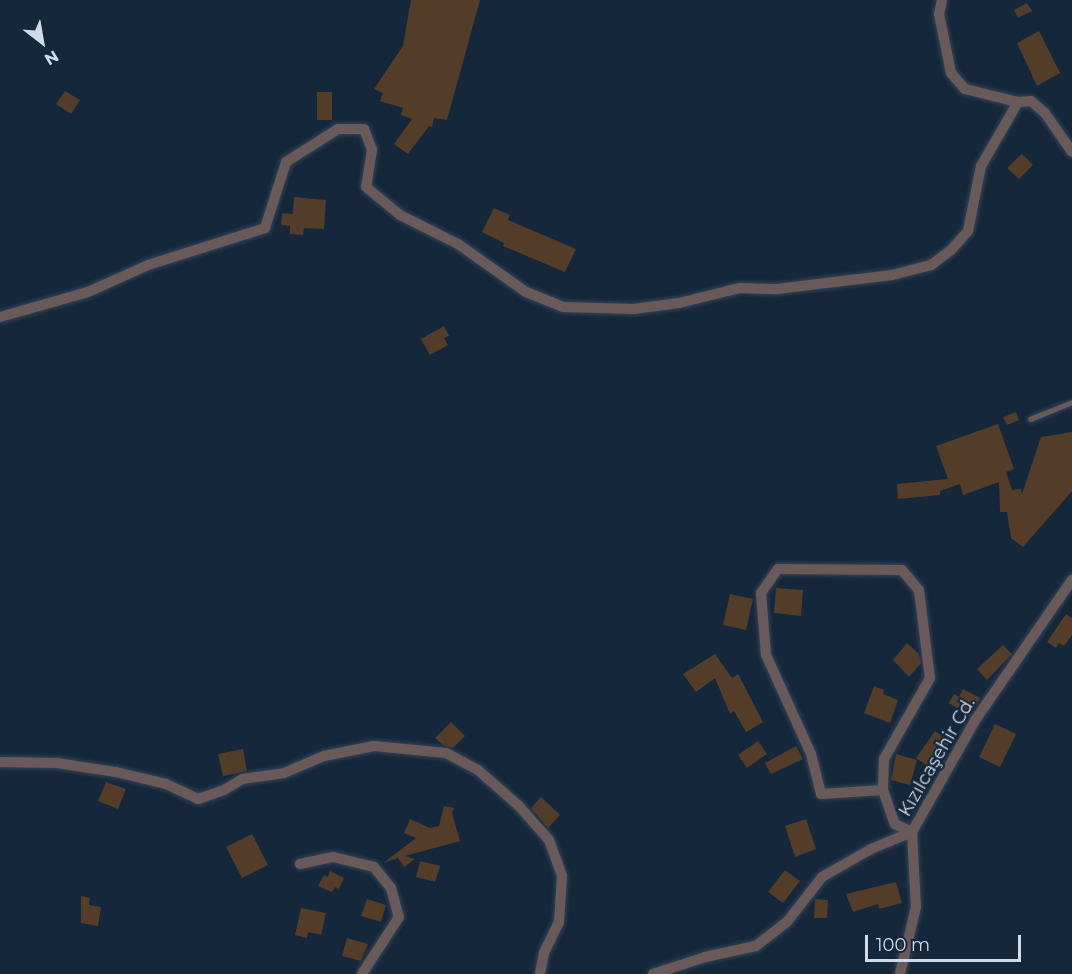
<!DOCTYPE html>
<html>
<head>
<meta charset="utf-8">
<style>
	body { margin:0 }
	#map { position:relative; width:1072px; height:974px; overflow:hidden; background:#15273b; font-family:Montserrat,sans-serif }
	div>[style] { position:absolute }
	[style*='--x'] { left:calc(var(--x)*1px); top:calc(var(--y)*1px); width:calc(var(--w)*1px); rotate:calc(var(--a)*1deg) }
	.building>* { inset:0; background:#533d29 }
	.roads { filter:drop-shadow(0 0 2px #334457) drop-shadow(0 0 2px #334457) }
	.service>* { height:5px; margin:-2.5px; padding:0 2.5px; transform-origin:2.5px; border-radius:2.5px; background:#695a59 }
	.minor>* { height:10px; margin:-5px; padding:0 5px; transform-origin:5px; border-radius:5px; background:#695a59 }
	span { translate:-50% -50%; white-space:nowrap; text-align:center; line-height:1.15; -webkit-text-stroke:4.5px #15273b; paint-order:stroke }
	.street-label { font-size:18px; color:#cfdbe8 }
	.north { position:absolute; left:12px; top:12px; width:60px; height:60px; -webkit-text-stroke:4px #15273b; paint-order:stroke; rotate:149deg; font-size:16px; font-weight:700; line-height:24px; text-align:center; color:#cfdbe8 }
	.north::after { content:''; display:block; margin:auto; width:21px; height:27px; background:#cfdbe8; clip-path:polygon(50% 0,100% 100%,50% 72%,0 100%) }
	.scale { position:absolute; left:865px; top:935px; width:156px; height:27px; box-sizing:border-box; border:3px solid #cfdbe8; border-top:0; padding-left:8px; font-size:18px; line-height:21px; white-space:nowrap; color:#cfdbe8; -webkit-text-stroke:4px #15273b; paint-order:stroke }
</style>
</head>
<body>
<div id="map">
	<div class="building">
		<i style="clip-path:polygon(411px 0,480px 0,447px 120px,434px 118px,432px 127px,429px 126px,408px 154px,394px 144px,412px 119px,401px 115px,403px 108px,380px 101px,383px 93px,374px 89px,403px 46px)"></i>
		<i style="clip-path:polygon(1027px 3px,1032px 11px,1018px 18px,1014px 10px)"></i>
		<i style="clip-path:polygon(1039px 31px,1060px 73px,1037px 86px,1017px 43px)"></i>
		<i style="clip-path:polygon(65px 91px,80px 100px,71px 114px,56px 104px)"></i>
		<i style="clip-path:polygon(317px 92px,332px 92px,332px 120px,317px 120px)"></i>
		<i style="clip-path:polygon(1022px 154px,1033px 165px,1019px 179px,1007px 168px)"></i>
		<i style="clip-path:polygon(294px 197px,326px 200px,324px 229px,304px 228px,303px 235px,290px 234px,290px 226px,281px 225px,282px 213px,293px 214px)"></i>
		<i style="clip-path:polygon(494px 208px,510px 215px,508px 220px,576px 249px,565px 272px,503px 246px,504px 243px,482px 232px)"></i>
		<i style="clip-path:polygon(444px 326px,449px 336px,444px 338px,448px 345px,430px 355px,421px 339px)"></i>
		<i style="clip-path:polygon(1016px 412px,1019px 420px,1007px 425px,1003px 417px)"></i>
		<i style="clip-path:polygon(998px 424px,1014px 469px,1006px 472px,1012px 490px,1021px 489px,1022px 494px,1041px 437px,1072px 432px,1072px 491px,1023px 547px,1011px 538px,1007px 512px,1000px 512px,999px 482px,963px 495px,960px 484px,940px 491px,940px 495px,898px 499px,897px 484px,948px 479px,936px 446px)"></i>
		<i style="clip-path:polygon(776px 588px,803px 590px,801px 616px,774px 613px)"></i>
		<i style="clip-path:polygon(730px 594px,753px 599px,746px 630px,723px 625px)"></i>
		<i style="clip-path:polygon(1066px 614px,1072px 618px,1072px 635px,1064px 646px,1059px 643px,1056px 648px,1047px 642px)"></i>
		<i style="clip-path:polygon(907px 643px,919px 654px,921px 663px,909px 677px,893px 660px)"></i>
		<i style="clip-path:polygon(1003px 645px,1012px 654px,987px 680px,977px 669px)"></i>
		<i style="clip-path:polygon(715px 654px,732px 678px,738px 674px,763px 722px,746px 732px,734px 711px,730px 714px,715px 678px,696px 692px,683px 674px)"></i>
		<i style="clip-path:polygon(874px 686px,884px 690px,883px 694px,898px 700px,890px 723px,864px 713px)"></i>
		<i style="clip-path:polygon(963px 689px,980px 698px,969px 716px,949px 703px,954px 694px,959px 697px)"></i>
		<i style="clip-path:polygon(451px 722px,465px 736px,453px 748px,443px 745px,435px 738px)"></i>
		<i style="clip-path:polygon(995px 724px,1016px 734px,1000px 767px,979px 757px)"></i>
		<i style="clip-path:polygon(935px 731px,950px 742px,931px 768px,916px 758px)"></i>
		<i style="clip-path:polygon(758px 741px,767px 754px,747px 768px,738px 755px)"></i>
		<i style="clip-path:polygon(796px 746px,803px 759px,771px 774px,765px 763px)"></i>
		<i style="clip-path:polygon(243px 749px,247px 771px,223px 776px,218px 754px)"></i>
		<i style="clip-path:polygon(896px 754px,917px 760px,910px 785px,891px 780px)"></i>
		<i style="clip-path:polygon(106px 782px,126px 789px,118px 809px,98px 801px)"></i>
		<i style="clip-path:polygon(541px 797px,560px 815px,548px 828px,531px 808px)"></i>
		<i style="clip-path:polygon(444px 806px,454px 808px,452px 813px,460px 841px,405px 856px,415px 859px,404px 867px,398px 858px,383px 863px,416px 838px,404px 833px,410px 819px,430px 828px,439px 826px)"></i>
		<i style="clip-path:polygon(806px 819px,816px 849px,795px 857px,785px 826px)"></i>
		<i style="clip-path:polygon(252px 834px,268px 865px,242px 878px,226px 847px)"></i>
		<i style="clip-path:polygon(420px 861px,440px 866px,435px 882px,416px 877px)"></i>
		<i style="clip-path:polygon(785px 870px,800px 881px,783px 903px,768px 892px)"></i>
		<i style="clip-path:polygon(330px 871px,344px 878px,339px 889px,335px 887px,332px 892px,318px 886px,324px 875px,328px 877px)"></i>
		<i style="clip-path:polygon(896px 882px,902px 903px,879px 909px,878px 904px,853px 912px,846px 894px)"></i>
		<i style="clip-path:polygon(81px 896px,90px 898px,89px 905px,101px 907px,98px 926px,81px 923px)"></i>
		<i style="clip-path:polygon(367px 899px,386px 905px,381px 922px,361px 916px)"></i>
		<i style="clip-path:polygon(815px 899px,828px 900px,827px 918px,814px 918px)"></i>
		<i style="clip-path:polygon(301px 908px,326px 913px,321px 935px,308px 932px,307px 938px,295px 935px)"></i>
		<i style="clip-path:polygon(347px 938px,368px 944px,361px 961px,342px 956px)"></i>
	</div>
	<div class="roads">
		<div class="service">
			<i style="--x:1030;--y:419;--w:45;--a:-22"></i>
		</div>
		<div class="minor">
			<i style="--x:942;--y:0;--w:14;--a:102"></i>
			<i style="--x:939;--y:14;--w:60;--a:78.5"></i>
			<i style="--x:951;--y:73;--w:21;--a:49"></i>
			<i style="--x:965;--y:89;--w:55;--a:13.8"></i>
			<i style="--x:1018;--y:102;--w:13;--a:-4"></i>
			<i style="--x:1031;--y:101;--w:18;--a:41"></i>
			<i style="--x:1045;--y:113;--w:47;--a:55.3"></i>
			<i style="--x:0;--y:317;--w:91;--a:-15.9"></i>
			<i style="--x:88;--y:292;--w:66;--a:-24.2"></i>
			<i style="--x:148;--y:265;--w:123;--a:-17.5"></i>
			<i style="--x:265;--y:228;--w:69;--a:-72.3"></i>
			<i style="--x:286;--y:162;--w:62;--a:-32.4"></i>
			<i style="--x:338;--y:129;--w:26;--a:0"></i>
			<i style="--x:364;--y:129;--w:22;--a:69"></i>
			<i style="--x:372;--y:150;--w:37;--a:99"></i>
			<i style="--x:366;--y:187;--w:44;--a:39.5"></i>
			<i style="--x:400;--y:215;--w:65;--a:26.6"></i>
			<i style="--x:458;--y:244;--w:83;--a:35.2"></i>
			<i style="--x:526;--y:292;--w:40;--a:22"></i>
			<i style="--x:563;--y:307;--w:71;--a:1.6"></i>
			<i style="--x:634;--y:309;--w:45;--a:-7.6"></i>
			<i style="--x:679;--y:303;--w:63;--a:-13.8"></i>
			<i style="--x:740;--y:288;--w:37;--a:2"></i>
			<i style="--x:777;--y:289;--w:116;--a:-6.9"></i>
			<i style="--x:892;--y:275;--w:40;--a:-14.4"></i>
			<i style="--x:931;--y:265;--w:25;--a:-37"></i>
			<i style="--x:951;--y:250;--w:25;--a:-48"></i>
			<i style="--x:968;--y:231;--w:66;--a:-78.7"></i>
			<i style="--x:981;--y:166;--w:74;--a:-60"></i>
			<i style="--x:0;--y:762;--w:57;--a:1"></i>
			<i style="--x:57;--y:763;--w:60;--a:8.7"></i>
			<i style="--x:116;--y:772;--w:51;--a:13.5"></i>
			<i style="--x:166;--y:784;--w:35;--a:25"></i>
			<i style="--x:198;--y:799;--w:28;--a:-19"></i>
			<i style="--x:224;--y:790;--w:21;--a:-31"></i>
			<i style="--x:242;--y:779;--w:42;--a:-8.1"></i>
			<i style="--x:284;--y:773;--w:43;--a:-23"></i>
			<i style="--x:324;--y:756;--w:51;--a:-11.3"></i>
			<i style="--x:374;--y:746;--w:72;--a:5.6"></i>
			<i style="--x:446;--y:753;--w:36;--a:28"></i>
			<i style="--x:478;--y:770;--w:55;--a:41.3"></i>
			<i style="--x:519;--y:806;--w:45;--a:48.6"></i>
			<i style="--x:549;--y:840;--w:38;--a:70"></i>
			<i style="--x:562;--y:876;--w:46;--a:93.7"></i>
			<i style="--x:559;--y:922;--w:34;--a:116"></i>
			<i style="--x:544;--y:953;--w:21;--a:101"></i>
			<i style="--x:883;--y:790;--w:62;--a:176.3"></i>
			<i style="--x:821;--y:794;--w:41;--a:-104"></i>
			<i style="--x:811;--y:754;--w:109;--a:-114.4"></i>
			<i style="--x:766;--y:655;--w:62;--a:-94.6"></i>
			<i style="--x:761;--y:593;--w:29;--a:-55"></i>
			<i style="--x:778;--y:569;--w:124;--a:0.5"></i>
			<i style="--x:902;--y:570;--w:26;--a:50"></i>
			<i style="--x:919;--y:590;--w:89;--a:82.9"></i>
			<i style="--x:930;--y:678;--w:93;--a:119.6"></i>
			<i style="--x:884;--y:759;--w:31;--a:92"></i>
			<i style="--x:883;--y:790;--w:36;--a:71"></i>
			<i style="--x:895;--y:824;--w:19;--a:25"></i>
			<i style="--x:300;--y:864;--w:34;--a:-12"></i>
			<i style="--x:333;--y:857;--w:42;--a:13.7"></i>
			<i style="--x:374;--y:867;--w:27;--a:51"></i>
			<i style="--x:391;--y:888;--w:30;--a:75"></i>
			<i style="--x:399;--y:917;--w:68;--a:123"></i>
			<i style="--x:653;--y:974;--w:55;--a:-18.1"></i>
			<i style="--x:705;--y:957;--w:52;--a:-12.2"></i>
			<i style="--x:756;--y:946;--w:39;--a:-38"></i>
			<i style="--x:787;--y:922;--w:57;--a:-52.1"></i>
			<i style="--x:822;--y:877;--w:56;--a:-29.7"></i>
			<i style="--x:871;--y:849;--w:44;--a:-22.5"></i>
			<i style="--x:900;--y:974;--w:69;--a:-76.6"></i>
			<i style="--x:916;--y:907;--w:75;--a:-93.1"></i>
			<i style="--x:912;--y:832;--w:130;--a:-60.5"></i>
			<i style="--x:976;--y:719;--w:169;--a:-55.4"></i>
		</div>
	</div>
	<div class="street-label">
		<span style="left:937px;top:757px;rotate:-60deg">Kızılcaşehir Cd.</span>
	</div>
	<div class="north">N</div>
	<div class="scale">100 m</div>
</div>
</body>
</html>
